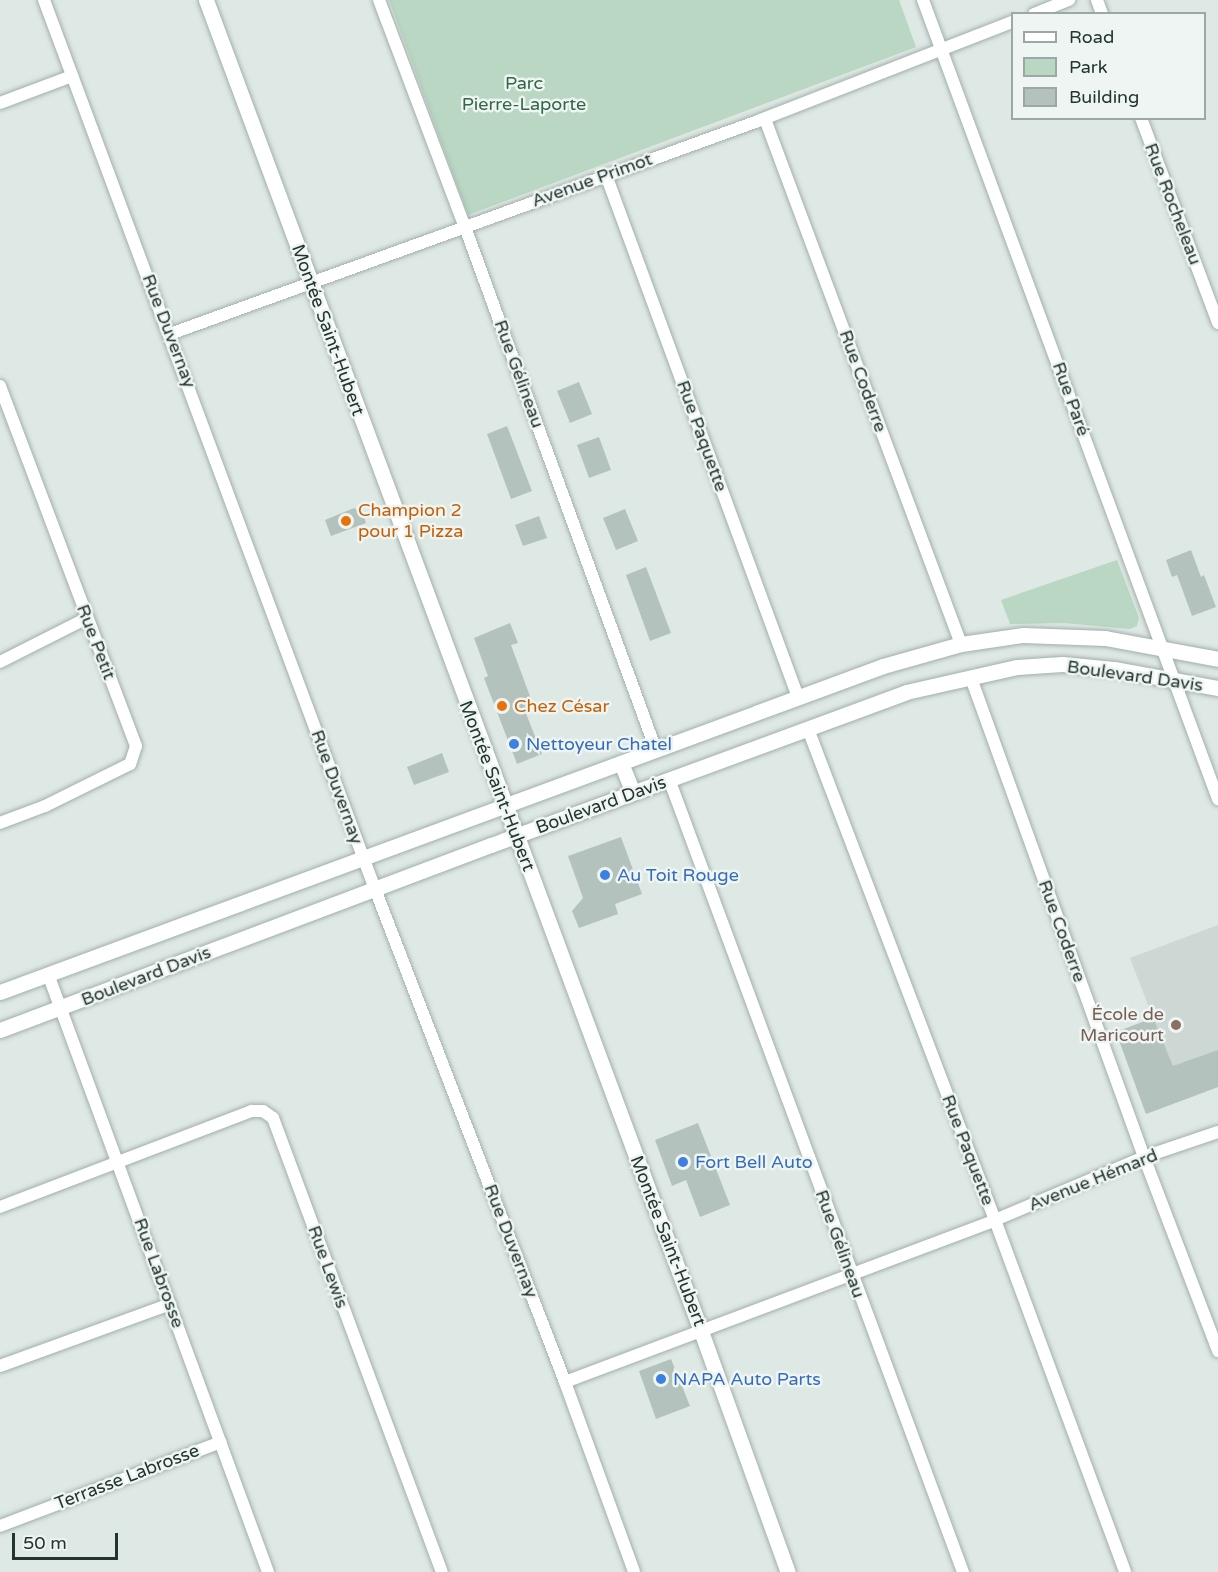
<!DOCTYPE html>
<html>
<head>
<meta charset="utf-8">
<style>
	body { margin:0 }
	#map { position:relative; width:1218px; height:1572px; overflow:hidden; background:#dee8e4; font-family:"Varela Round",sans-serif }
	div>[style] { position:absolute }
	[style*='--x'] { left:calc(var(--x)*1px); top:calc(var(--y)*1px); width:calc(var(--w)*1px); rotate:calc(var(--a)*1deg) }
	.built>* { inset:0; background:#cdd7d3 }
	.green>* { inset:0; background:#b9d7c2 }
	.building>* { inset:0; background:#b4c2bd }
	.roads { filter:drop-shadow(0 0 2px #a2afaa) drop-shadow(0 0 2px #a2afaa) }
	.minor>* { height:12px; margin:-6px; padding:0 6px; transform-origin:6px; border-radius:6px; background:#fff }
	.tertiary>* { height:15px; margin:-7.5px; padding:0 7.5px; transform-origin:7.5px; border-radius:7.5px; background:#fff }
	.dots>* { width:16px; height:16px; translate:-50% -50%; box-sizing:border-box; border:3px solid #eef5f2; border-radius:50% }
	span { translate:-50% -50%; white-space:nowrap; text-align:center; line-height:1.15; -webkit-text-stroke:5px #eef5f2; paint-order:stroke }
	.park-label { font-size:18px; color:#316747 }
	.street-label { font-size:18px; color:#223530 }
	.food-label { font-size:18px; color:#c56008 }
	.left { translate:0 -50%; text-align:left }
	.shop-label { font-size:18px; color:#366cbe }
	.education-label { font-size:18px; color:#785e54 }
	.right { translate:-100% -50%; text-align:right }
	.legend { position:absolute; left:1011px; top:12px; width:195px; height:108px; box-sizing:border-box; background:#eef5f2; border:2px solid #9ca8a4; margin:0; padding:8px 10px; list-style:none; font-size:18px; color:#223530 }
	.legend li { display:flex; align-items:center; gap:12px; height:30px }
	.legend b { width:30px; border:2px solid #9ca8a4 }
	.scale { position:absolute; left:12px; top:1533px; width:106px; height:27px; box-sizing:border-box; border:3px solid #223530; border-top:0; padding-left:8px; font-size:18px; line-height:21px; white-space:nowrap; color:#223530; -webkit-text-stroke:4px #eef5f2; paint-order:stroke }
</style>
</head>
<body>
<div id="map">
	<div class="built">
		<i style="clip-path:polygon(1218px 925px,1218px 1087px,1146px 1114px,1116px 1032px,1153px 1018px,1130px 958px)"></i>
	</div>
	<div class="green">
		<i style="clip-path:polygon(389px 0,899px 0,916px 47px,468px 215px)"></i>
		<i style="clip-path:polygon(1117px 560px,1139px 618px,1137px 626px,1130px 629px,1064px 623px,1010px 624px,1001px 600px)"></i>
	</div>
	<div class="building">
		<i style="clip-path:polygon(579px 382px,592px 414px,570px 423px,557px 391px)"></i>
		<i style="clip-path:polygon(507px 426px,532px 491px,511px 499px,487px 434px)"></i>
		<i style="clip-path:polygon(599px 437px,611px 470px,589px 478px,577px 445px)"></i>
		<i style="clip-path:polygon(354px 508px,363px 513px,366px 523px,331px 536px,325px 520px)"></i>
		<i style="clip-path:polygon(625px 509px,638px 541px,616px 550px,603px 518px)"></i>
		<i style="clip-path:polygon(539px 516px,547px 538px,523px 546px,515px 525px)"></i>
		<i style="clip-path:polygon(1191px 550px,1201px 577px,1204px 575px,1216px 607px,1192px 616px,1177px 575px,1172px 577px,1166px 560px)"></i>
		<i style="clip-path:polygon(646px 567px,671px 633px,650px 641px,626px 575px)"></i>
		<i style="clip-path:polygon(510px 623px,518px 643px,511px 645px,534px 707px,525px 711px,542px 754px,517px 764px,484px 678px,488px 676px,474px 638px)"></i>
		<i style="clip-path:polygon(442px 753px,449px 772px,414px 785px,407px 767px)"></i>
		<i style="clip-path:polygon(621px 837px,642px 894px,615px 904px,618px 914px,579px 928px,572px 911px,583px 898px,568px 856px)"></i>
		<i style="clip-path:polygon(1153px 1018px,1173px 1066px,1218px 1050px,1218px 1087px,1146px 1114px,1116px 1032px)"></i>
		<i style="clip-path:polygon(698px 1123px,730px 1205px,700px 1217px,686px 1180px,672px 1186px,655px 1140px)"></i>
		<i style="clip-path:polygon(671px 1359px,690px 1406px,656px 1419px,639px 1371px)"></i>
	</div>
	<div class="roads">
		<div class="minor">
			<i style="--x:44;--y:0;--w:949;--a:69.58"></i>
			<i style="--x:375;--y:889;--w:528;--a:68.92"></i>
			<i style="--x:565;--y:1382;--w:202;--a:70"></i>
			<i style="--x:379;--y:0;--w:243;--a:69.3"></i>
			<i style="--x:465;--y:227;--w:557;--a:69.94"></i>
			<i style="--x:923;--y:0;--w:852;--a:69.74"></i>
			<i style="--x:1097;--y:0;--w:15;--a:70"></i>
			<i style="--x:1034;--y:14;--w:38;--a:-22"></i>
			<i style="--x:0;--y:103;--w:77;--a:-20.6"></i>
			<i style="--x:1141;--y:118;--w:219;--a:69.4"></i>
			<i style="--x:765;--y:119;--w:560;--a:69.53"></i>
			<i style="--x:606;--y:175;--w:556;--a:69.81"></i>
			<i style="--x:170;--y:334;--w:625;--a:-19.91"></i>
			<i style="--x:758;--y:121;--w:273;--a:-21.3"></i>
			<i style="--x:0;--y:386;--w:385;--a:69.3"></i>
			<i style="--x:136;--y:746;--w:19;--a:108"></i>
			<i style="--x:130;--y:764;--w:95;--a:153.7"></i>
			<i style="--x:45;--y:806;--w:48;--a:159.3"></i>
			<i style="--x:0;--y:662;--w:97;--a:-26.8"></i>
			<i style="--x:971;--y:678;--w:509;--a:70.14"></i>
			<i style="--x:1144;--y:1157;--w:208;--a:69.1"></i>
			<i style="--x:808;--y:729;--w:525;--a:69.15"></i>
			<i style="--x:995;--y:1220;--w:375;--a:69.7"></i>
			<i style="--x:669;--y:779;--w:846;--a:69.66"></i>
			<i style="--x:48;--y:974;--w:637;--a:69.8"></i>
			<i style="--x:0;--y:1207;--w:270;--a:-20.9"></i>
			<i style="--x:252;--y:1111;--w:11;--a:0"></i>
			<i style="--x:263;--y:1111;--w:12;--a:35"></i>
			<i style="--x:273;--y:1118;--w:484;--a:69.6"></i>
			<i style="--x:0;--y:1366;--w:181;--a:-20"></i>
			<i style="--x:565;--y:1382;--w:460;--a:-20.6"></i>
			<i style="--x:995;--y:1220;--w:162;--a:-22.9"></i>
			<i style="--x:1144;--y:1157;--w:78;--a:-18.7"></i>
			<i style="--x:0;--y:1526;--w:236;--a:-20.8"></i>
		</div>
		<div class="tertiary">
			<i style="--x:206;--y:0;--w:1420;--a:69.6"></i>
			<i style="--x:701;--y:1331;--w:256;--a:70.2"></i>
			<i style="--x:621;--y:763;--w:32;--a:68"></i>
			<i style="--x:0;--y:992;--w:941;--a:-20.26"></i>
			<i style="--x:883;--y:666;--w:81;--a:-15.8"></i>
			<i style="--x:961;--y:644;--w:63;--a:-8.3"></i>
			<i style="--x:1023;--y:635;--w:82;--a:2.1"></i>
			<i style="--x:1105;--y:638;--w:115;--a:10.5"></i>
			<i style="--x:0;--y:1030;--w:525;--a:-20.65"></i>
			<i style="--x:491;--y:845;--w:442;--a:-20.2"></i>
			<i style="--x:906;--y:692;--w:114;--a:-12.7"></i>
			<i style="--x:1017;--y:667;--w:45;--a:-3.8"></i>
			<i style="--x:1062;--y:664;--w:52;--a:5.5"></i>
			<i style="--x:1114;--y:669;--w:106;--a:10.4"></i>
		</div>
	</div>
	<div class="dots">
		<i style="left:346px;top:521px;background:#e8710a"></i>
		<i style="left:502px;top:706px;background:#e8710a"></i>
		<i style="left:514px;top:744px;background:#3f7fe0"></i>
		<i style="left:605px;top:875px;background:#3f7fe0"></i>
		<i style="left:1176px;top:1025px;background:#8d6e63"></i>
		<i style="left:683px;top:1162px;background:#3f7fe0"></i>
		<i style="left:661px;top:1379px;background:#3f7fe0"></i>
	</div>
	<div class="park-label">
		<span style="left:524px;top:94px">Parc<br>Pierre-Laporte</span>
	</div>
	<div class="street-label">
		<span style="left:592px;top:180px;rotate:-20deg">Avenue Primot</span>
		<span style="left:1173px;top:204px;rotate:69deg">Rue Rocheleau</span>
		<span style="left:328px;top:330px;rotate:70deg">Montée Saint-Hubert</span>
		<span style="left:169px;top:331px;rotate:69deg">Rue Duvernay</span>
		<span style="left:519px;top:374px;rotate:70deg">Rue Gélineau</span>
		<span style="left:863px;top:381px;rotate:70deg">Rue Coderre</span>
		<span style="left:1071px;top:399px;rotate:70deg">Rue Paré</span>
		<span style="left:702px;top:436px;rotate:70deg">Rue Paquette</span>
		<span style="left:96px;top:642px;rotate:69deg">Rue Petit</span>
		<span style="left:1135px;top:676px;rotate:8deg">Boulevard Davis</span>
		<span style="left:497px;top:786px;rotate:69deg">Montée Saint-Hubert</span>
		<span style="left:337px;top:787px;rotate:70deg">Rue Duvernay</span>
		<span style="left:601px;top:805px;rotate:-20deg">Boulevard Davis</span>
		<span style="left:1062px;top:931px;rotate:70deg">Rue Coderre</span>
		<span style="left:146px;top:976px;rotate:-21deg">Boulevard Davis</span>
		<span style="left:968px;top:1150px;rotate:69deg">Rue Paquette</span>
		<span style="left:1093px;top:1180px;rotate:-22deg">Avenue Hémard</span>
		<span style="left:511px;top:1241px;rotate:69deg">Rue Duvernay</span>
		<span style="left:668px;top:1241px;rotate:69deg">Montée Saint-Hubert</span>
		<span style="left:840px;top:1244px;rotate:70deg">Rue Gélineau</span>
		<span style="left:328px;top:1267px;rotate:70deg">Rue Lewis</span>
		<span style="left:159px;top:1273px;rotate:70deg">Rue Labrosse</span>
		<span style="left:127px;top:1477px;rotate:-21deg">Terrasse Labrosse</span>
	</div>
	<div class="food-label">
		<span class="left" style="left:358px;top:521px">Champion 2<br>pour 1 Pizza</span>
		<span class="left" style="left:514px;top:706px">Chez César</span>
	</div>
	<div class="shop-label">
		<span class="left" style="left:526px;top:744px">Nettoyeur Chatel</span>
		<span class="left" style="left:617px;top:875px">Au Toit Rouge</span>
		<span class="left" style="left:695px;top:1162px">Fort Bell Auto</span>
		<span class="left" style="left:673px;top:1379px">NAPA Auto Parts</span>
	</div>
	<div class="education-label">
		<span class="right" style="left:1164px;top:1025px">École de<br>Maricourt</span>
	</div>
	<ul class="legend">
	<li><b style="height:8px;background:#fff"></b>Road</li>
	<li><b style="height:16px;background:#b9d7c2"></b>Park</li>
	<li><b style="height:16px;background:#b4c2bd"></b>Building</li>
	</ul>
	<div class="scale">50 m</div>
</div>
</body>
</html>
